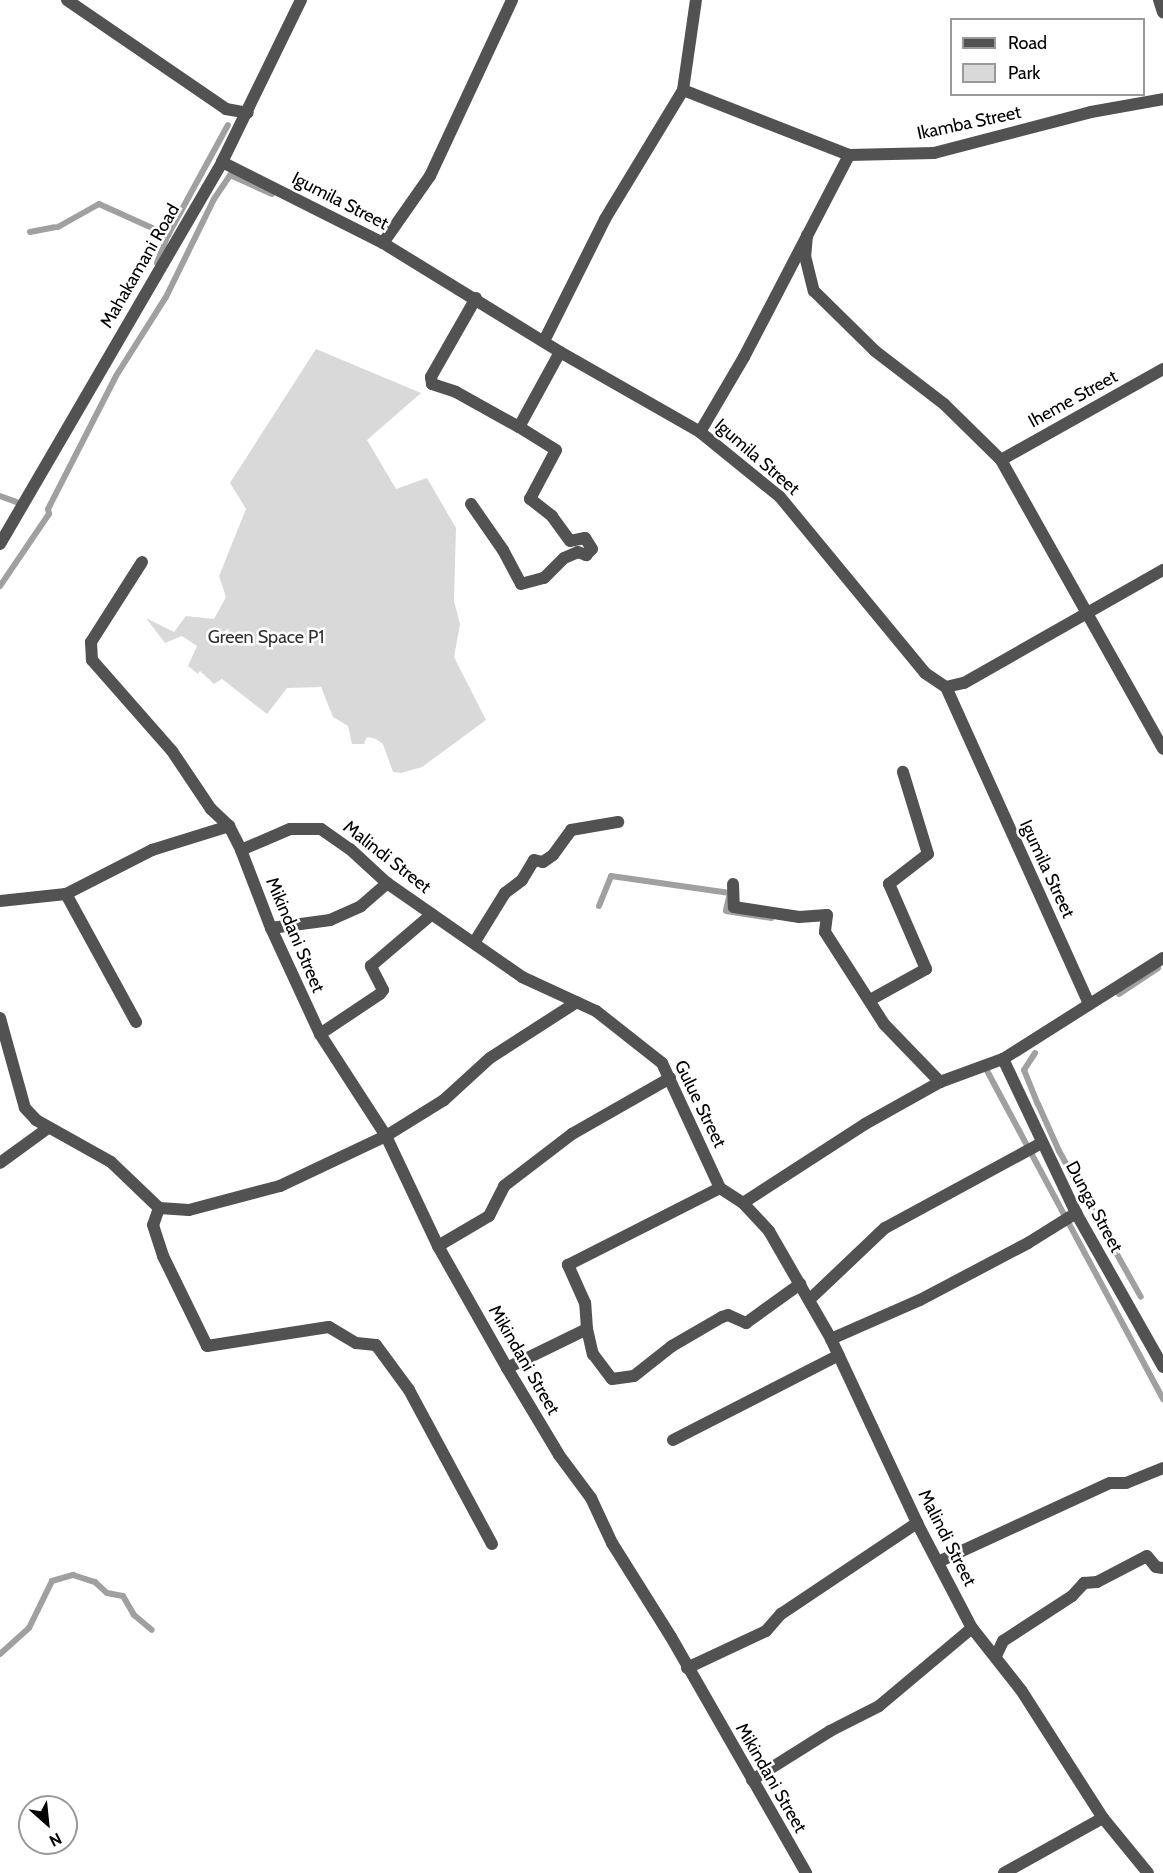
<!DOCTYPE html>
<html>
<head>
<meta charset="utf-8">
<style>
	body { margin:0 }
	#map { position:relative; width:1163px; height:1873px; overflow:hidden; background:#fff; font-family:Cabin,sans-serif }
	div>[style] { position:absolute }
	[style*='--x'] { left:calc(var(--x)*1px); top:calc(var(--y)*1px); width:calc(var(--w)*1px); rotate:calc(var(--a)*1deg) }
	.green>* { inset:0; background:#d9d9d9 }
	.stream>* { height:6px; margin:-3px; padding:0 3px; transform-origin:3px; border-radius:3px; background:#a0a0a0 }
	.minor>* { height:12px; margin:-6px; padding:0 6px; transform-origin:6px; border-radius:6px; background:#525252 }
	.tertiary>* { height:12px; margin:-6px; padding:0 6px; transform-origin:6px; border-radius:6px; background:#525252 }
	span { translate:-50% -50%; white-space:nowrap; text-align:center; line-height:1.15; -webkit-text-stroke:5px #fff; paint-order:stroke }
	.street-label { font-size:18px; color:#000 }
	.park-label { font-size:18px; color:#303030 }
	.legend { position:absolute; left:950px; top:18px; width:195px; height:78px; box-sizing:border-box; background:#fff; border:2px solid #999; margin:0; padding:8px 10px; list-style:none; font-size:18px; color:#000 }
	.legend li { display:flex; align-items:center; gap:12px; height:30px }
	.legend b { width:30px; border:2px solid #999 }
	.north { position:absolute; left:18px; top:1795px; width:60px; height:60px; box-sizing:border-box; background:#fff; border:2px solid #999; border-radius:50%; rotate:153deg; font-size:16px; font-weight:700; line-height:24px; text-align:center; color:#000 }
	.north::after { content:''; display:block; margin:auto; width:21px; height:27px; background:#000; clip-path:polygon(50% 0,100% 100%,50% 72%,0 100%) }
</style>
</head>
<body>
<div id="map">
	<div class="green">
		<i style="clip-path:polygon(316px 349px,421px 393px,367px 440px,396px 489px,427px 478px,456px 528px,454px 601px,460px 624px,454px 657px,486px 720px,422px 767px,401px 773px,393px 772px,383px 744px,376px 739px,367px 737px,364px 744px,352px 744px,348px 726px,333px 717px,321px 687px,287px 688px,267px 714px,222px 679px,214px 684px,200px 671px,198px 674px,188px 666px,197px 646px,182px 636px,165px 643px,146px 618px,174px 632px,186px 616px,214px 619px,226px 597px,219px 576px,246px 509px,230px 483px)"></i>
	</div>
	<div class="stream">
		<i style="--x:58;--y:227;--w:47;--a:-29.3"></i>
		<i style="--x:99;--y:204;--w:76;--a:24.2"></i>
		<i style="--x:30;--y:232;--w:25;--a:-11"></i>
		<i style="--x:157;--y:263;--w:30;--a:-69"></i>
		<i style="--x:168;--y:235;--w:125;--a:-61.4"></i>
		<i style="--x:0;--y:496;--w:23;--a:20"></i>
		<i style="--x:0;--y:586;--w:87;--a:-55.8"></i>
		<i style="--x:49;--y:514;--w:5;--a:-101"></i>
		<i style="--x:48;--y:509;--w:149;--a:-62.9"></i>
		<i style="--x:116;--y:376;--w:93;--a:-57.7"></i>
		<i style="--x:166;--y:297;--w:109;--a:-63.9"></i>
		<i style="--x:214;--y:199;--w:29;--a:-56"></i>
		<i style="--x:230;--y:175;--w:46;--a:24.3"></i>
		<i style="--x:599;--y:906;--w:32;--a:-68"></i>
		<i style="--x:611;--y:876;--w:120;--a:8.1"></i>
		<i style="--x:730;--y:893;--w:18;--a:103"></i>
		<i style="--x:726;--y:911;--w:46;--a:8.8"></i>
		<i style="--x:1119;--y:994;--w:47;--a:-33.7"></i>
		<i style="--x:1035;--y:1053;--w:20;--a:123"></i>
		<i style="--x:1024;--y:1070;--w:37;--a:68"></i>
		<i style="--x:1038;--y:1104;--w:51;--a:65.9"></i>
		<i style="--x:1059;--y:1151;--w:167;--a:60.7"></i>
		<i style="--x:985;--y:1067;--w:377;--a:61.8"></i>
		<i style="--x:0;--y:1654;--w:39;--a:-42"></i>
		<i style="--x:29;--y:1628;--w:52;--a:-63.9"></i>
		<i style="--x:52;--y:1581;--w:22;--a:-16"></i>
		<i style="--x:73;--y:1575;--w:23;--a:18"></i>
		<i style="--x:95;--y:1582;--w:16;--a:43"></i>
		<i style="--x:107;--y:1593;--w:16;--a:11"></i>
		<i style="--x:123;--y:1596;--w:22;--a:60"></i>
		<i style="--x:134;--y:1615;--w:23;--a:40"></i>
	</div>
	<div class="minor">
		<i style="--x:1159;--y:0;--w:13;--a:72"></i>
		<i style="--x:683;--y:90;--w:178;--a:21.4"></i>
		<i style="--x:849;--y:155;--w:85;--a:-1.3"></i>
		<i style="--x:934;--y:153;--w:162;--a:-14.6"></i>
		<i style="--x:1091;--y:112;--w:73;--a:-10.2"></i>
		<i style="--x:222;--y:162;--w:180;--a:26.7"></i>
		<i style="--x:383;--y:243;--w:208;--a:31.6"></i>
		<i style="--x:560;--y:352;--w:161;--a:29.7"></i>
		<i style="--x:700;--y:432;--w:103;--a:39.1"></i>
		<i style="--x:780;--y:497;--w:228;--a:50.5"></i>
		<i style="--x:925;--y:673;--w:25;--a:34"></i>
		<i style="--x:946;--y:687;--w:348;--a:65.7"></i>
		<i style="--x:807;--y:235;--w:21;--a:95"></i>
		<i style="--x:805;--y:256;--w:36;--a:76"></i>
		<i style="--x:814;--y:291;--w:86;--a:44.5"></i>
		<i style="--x:875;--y:351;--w:87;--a:37.5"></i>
		<i style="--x:944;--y:404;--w:80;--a:44.5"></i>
		<i style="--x:1001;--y:460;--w:331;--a:60.7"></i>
		<i style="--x:383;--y:243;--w:82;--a:-55"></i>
		<i style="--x:430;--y:176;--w:194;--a:-65"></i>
		<i style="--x:476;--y:298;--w:91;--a:119.7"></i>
		<i style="--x:431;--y:377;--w:7;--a:82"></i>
		<i style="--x:432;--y:384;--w:25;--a:18"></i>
		<i style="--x:456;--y:392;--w:72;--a:29.1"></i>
		<i style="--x:544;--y:341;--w:136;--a:-63.4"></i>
		<i style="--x:605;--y:219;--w:151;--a:-58.8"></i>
		<i style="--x:683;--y:90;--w:91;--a:-81.8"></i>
		<i style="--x:700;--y:432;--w:87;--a:-59.6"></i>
		<i style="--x:744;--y:357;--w:228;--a:-62.5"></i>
		<i style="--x:1001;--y:460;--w:186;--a:-29.3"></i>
		<i style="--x:471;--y:504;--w:56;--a:55.2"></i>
		<i style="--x:503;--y:550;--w:38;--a:62"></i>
		<i style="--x:521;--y:584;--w:24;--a:-15"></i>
		<i style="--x:544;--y:578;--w:28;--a:-45"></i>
		<i style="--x:564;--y:558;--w:15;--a:-23"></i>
		<i style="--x:578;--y:552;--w:9;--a:21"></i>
		<i style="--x:586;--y:555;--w:8;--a:-45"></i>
		<i style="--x:592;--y:549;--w:13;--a:-122"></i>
		<i style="--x:585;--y:538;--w:15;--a:169"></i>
		<i style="--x:570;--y:541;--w:31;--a:-126"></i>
		<i style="--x:552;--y:516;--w:28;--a:-142"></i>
		<i style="--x:530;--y:499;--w:55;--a:-62"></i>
		<i style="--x:556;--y:450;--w:44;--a:-148.1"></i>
		<i style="--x:519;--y:427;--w:85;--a:-61.3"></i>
		<i style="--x:142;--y:562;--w:95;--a:122.5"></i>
		<i style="--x:91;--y:642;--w:18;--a:87"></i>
		<i style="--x:92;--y:660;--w:121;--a:48.7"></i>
		<i style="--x:172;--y:751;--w:70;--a:56.1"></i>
		<i style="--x:211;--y:809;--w:25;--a:43"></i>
		<i style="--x:946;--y:687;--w:18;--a:-13"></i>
		<i style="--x:964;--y:683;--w:229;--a:-29.6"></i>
		<i style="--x:241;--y:850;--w:84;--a:69"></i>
		<i style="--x:271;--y:928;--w:117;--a:65.2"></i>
		<i style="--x:320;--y:1034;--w:121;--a:57.1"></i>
		<i style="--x:386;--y:1136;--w:122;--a:64.7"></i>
		<i style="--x:438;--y:1246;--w:140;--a:60.5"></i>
		<i style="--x:507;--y:1368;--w:101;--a:59.1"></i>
		<i style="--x:559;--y:1455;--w:54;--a:53.3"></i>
		<i style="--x:591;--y:1498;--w:50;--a:65"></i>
		<i style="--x:612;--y:1543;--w:111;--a:57.9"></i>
		<i style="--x:671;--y:1637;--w:272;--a:60.2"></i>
		<i style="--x:733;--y:884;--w:23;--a:88"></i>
		<i style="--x:734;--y:907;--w:66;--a:8.7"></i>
		<i style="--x:799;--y:917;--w:28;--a:-4"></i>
		<i style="--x:827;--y:915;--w:17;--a:97"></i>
		<i style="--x:825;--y:932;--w:109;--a:57.3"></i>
		<i style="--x:884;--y:1024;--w:81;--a:46"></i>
		<i style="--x:66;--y:894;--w:97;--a:-27.1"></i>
		<i style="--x:152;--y:850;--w:81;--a:-17.3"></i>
		<i style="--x:229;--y:826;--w:27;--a:63"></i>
		<i style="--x:241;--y:850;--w:53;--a:-23.2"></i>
		<i style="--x:290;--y:829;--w:31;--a:0"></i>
		<i style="--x:321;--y:829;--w:35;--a:35"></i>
		<i style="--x:350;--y:849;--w:50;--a:42.6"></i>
		<i style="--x:387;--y:883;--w:165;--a:34.8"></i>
		<i style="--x:522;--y:977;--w:81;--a:24.7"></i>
		<i style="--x:596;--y:1011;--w:84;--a:38.2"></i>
		<i style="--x:662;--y:1063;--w:138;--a:65.1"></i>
		<i style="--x:720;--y:1188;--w:27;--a:33"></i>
		<i style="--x:743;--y:1203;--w:38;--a:47"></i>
		<i style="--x:769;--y:1231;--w:125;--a:60.1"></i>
		<i style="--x:831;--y:1339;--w:203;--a:64.9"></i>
		<i style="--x:917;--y:1523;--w:119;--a:62.4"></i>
		<i style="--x:972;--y:1628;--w:79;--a:51.7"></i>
		<i style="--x:1021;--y:1690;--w:152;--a:57.4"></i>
		<i style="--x:1103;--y:1818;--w:71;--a:50.7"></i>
		<i style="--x:0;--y:901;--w:66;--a:-6.1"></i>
		<i style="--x:66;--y:894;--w:146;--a:61.3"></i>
		<i style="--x:271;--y:928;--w:60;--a:-7.7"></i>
		<i style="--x:330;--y:920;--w:34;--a:-24"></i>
		<i style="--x:361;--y:906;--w:35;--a:-41"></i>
		<i style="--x:474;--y:943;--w:59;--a:-58.2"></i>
		<i style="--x:505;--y:893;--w:21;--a:-37"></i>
		<i style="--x:522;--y:880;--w:23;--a:-59"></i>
		<i style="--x:534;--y:860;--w:9;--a:13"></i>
		<i style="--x:543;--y:862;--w:12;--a:-35"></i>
		<i style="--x:553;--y:855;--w:31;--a:-54"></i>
		<i style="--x:571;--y:830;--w:48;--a:-9.7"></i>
		<i style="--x:870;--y:1000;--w:64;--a:-29"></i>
		<i style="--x:926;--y:969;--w:93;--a:-113.5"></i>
		<i style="--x:889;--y:884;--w:49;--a:-37.6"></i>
		<i style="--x:928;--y:854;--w:86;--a:-107"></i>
		<i style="--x:0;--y:1018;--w:93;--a:74.5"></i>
		<i style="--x:25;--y:1108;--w:16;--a:47"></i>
		<i style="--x:36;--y:1120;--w:86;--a:29.2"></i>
		<i style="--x:111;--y:1162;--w:66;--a:43.8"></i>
		<i style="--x:159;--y:1208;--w:18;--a:109"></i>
		<i style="--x:153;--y:1225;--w:33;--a:72"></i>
		<i style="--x:163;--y:1256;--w:100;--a:63.9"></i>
		<i style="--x:207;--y:1346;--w:123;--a:-8.9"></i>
		<i style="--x:329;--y:1327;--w:31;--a:31"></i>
		<i style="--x:356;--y:1343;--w:20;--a:6"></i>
		<i style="--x:376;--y:1345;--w:56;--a:53.7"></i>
		<i style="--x:409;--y:1390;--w:175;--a:61.7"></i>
		<i style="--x:320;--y:1034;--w:72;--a:-33.7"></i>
		<i style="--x:380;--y:994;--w:5;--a:-53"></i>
		<i style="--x:383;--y:990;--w:27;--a:-117"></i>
		<i style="--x:371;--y:966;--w:80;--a:-40.4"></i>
		<i style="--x:1003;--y:1059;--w:170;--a:64.6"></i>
		<i style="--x:1076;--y:1213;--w:177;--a:60.5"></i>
		<i style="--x:0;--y:1163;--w:59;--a:-36.1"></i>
		<i style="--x:743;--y:1203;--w:145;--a:-32.9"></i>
		<i style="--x:865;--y:1124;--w:86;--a:-29.2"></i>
		<i style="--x:940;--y:1082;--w:67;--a:-20.1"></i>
		<i style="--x:1003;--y:1059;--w:189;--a:-32.3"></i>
		<i style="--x:159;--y:1208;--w:30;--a:4"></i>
		<i style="--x:189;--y:1210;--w:94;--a:-14.8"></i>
		<i style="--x:280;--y:1186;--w:117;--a:-25.3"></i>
		<i style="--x:386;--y:1136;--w:68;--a:-31.8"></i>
		<i style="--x:444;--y:1100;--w:62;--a:-42.4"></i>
		<i style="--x:490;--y:1058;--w:103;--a:-32.8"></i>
		<i style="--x:438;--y:1246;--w:59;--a:-30.5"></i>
		<i style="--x:489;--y:1216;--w:34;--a:-63"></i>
		<i style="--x:504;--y:1186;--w:86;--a:-37.4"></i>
		<i style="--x:572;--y:1134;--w:113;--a:-29.7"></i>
		<i style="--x:809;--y:1300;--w:105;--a:-43.5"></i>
		<i style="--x:885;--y:1228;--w:176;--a:-28.5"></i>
		<i style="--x:587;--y:1329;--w:26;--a:-94"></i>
		<i style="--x:585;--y:1303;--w:42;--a:-114.1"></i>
		<i style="--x:568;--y:1265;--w:170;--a:-26.9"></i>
		<i style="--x:831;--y:1339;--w:97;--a:-23.7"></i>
		<i style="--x:920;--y:1300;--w:122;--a:-27.8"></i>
		<i style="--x:1028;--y:1243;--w:57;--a:-32"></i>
		<i style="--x:507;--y:1368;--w:89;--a:-26"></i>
		<i style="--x:587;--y:1329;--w:26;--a:77"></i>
		<i style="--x:593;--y:1354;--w:31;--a:53"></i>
		<i style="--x:612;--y:1379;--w:22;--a:-8"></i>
		<i style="--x:634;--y:1376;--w:48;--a:-38.3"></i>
		<i style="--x:672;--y:1346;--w:58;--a:-30.1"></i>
		<i style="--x:722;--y:1317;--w:6;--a:-18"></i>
		<i style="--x:728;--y:1315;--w:20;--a:24"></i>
		<i style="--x:746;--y:1323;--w:67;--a:-35.8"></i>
		<i style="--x:673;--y:1440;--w:186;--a:-27.1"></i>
		<i style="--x:938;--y:1562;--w:189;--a:-24.7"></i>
		<i style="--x:1110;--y:1483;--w:16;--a:0"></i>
		<i style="--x:1126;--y:1483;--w:40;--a:-22"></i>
		<i style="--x:996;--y:1656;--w:17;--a:-65"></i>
		<i style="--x:1003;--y:1641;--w:82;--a:-33.1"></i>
		<i style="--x:1072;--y:1596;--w:18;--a:-47"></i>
		<i style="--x:1084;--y:1583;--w:13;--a:-4"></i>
		<i style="--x:1097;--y:1582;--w:56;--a:-27.5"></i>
		<i style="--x:1147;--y:1556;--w:14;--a:51"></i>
		<i style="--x:1156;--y:1567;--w:7;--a:8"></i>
		<i style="--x:687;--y:1668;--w:87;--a:-25.1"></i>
		<i style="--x:766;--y:1631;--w:23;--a:-49"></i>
		<i style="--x:781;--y:1614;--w:164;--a:-33.8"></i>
		<i style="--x:752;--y:1780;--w:92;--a:-32.1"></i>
		<i style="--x:830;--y:1731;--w:55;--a:-27"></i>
		<i style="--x:879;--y:1706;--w:121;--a:-40"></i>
		<i style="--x:1004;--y:1873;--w:113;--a:-29.1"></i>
	</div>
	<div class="tertiary">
		<i style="--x:67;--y:0;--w:193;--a:34.4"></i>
		<i style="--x:226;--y:109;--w:22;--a:10"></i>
		<i style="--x:0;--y:544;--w:442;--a:-59.8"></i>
		<i style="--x:222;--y:162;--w:180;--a:-64"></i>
	</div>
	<div class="street-label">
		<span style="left:969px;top:123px;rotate:-12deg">Ikamba Street</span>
		<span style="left:340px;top:201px;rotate:27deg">Igumila Street</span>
		<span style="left:140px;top:266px;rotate:-60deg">Mahakamani Road</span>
		<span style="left:1073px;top:399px;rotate:-29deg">Iheme Street</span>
		<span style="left:757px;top:457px;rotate:41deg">Igumila Street</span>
		<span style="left:387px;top:857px;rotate:38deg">Malindi Street</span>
		<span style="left:1047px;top:869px;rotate:65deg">Igumila Street</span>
		<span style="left:295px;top:935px;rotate:67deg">Mikindani Street</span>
		<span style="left:700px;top:1104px;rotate:64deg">Gulue Street</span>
		<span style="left:1094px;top:1207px;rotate:62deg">Dunga Street</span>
		<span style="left:524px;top:1360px;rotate:60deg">Mikindani Street</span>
		<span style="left:947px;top:1538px;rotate:63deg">Malindi Street</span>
		<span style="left:771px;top:1778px;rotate:60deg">Mikindani Street</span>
	</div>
	<div class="park-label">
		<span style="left:266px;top:637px">Green Space P1</span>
	</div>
	<ul class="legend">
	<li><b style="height:8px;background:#525252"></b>Road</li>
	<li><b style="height:16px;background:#d9d9d9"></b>Park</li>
	</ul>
	<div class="north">N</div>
</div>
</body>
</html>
